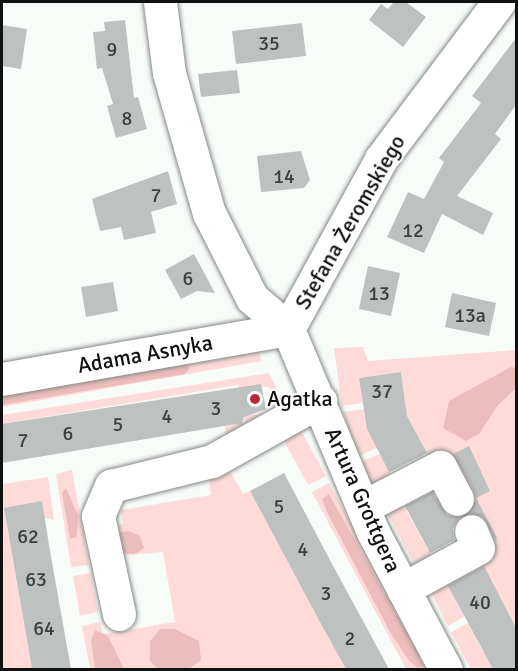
<!DOCTYPE html>
<html>
<head>
<meta charset="utf-8">
<style>
	body { margin:0 }
	#map { position:relative; width:518px; height:671px; overflow:hidden; background:#f7fcf9; font-family:Signika,sans-serif }
	div>[style] { position:absolute }
	[style*='--x'] { left:calc(var(--x)*1px); top:calc(var(--y)*1px); width:calc(var(--w)*1px); rotate:calc(var(--a)*1deg) }
	.green>* { inset:0; background:#fedbd9 }
	.forest>* { inset:0; background:#ecbdbb }
	.building>* { inset:0; background:#bdc1bf }
	.roads { filter:drop-shadow(0 0 2px #858986) drop-shadow(0 0 2px #858986) }
	.minor>* { height:33px; margin:-16.5px; padding:0 16.5px; transform-origin:16.5px; border-radius:16.5px; background:#fff }
	.dots>* { width:16px; height:16px; translate:-50% -50%; box-sizing:border-box; border:3px solid #fff; border-radius:50% }
	span { translate:-50% -50%; white-space:nowrap; text-align:center; line-height:1.15; -webkit-text-stroke:4.5px #fff; paint-order:stroke }
	.number-label { font-size:20px; color:#3b3e3c }
	.number-label span { -webkit-text-stroke-width:0 }
	.street-label { font-size:22px; color:#101211 }
	.poi-label { font-size:22px; color:#101211 }
	.left { translate:0 -50%; text-align:left }
	.frame { position:absolute; inset:0; border:3px solid #101211; pointer-events:none }
</style>
</head>
<body>
<div id="map">
	<div class="green">
		<i style="clip-path:polygon(363px 347px,368px 361px,516px 350px,516px 628px,484px 568px,449px 587px,464px 617px,448px 626px,427px 584px,497px 538px,492px 529px,481px 536px,456px 527px,448px 512px,445px 456px,376px 492px,360px 462px,380px 454px,391px 475px,428px 455px,407px 416px,401px 372px,359px 378px,363px 403px,342px 406px,334px 348px)"></i>
		<i style="clip-path:polygon(258px 351px,262px 361px,2px 407px,2px 391px)"></i>
		<i style="clip-path:polygon(269px 373px,283px 403px,274px 409px,269px 387px,247px 387px,252px 415px,267px 414px,226px 434px,225px 426px,245px 422px,238px 385px,2px 424px,2px 415px)"></i>
		<i style="clip-path:polygon(364px 409px,377px 448px,359px 456px,343px 412px)"></i>
		<i style="clip-path:polygon(297px 423px,326px 476px,308px 485px,279px 432px)"></i>
		<i style="clip-path:polygon(226px 464px,243px 494px,250px 491px,346px 669px,90px 669px,82px 626px,100px 622px,103px 634px,175px 622px,163px 552px,119px 556px,106px 528px,123px 524px,121px 510px,211px 495px,208px 473px)"></i>
		<i style="clip-path:polygon(72px 470px,89px 565px,71px 567px,56px 474px)"></i>
		<i style="clip-path:polygon(48px 477px,54px 520px,4px 509px,32px 669px,2px 670px,2px 484px)"></i>
		<i style="clip-path:polygon(329px 483px,430px 669px,406px 669px,312px 492px)"></i>
		<i style="clip-path:polygon(398px 495px,435px 563px,419px 573px,382px 503px)"></i>
		<i style="clip-path:polygon(91px 573px,98px 612px,80px 616px,73px 576px)"></i>
		<i style="clip-path:polygon(468px 623px,483px 652px,516px 635px,516px 668px,471px 669px,451px 632px)"></i>
	</div>
	<div class="forest">
		<i style="clip-path:polygon(183px 362px,190px 368px,185px 374px,2px 405px,2px 393px)"></i>
		<i style="clip-path:polygon(511px 367px,516px 368px,516px 388px,498px 405px,479px 434px,466px 441px,443px 428px,449px 401px)"></i>
		<i style="clip-path:polygon(66px 488px,78px 515px,77px 537px,70px 539px,62px 493px)"></i>
		<i style="clip-path:polygon(329px 494px,416px 650px,423px 666px,417px 668px,407px 658px,390px 632px,327px 512px,322px 499px)"></i>
		<i style="clip-path:polygon(129px 531px,140px 536px,144px 548px,135px 554px,118px 552px,110px 534px)"></i>
		<i style="clip-path:polygon(160px 629px,175px 629px,199px 641px,201px 660px,189px 669px,158px 669px,150px 661px,150px 641px)"></i>
		<i style="clip-path:polygon(95px 630px,108px 636px,124px 669px,95px 669px,91px 640px)"></i>
	</div>
	<div class="building">
		<i style="clip-path:polygon(394px 2px,406px 2px,426px 17px,403px 47px,369px 20px,381px 4px,388px 9px)"></i>
		<i style="clip-path:polygon(125px 20px,134px 98px,138px 97px,147px 129px,116px 138px,107px 106px,113px 104px,102px 68px,97px 69px,93px 32px,105px 31px,104px 22px)"></i>
		<i style="clip-path:polygon(302px 23px,306px 56px,236px 64px,232px 31px)"></i>
		<i style="clip-path:polygon(2px 25px,27px 29px,21px 69px,2px 66px)"></i>
		<i style="clip-path:polygon(516px 38px,516px 105px,495px 134px,501px 139px,457px 196px,493px 213px,483px 235px,442px 214px,424px 253px,387px 237px,408px 192px,424px 199px,444px 162px,439px 158px,481px 103px,472px 96px)"></i>
		<i style="clip-path:polygon(237px 70px,240px 93px,201px 97px,198px 74px)"></i>
		<i style="clip-path:polygon(301px 151px,310px 180px,304px 188px,261px 192px,257px 156px)"></i>
		<i style="clip-path:polygon(168px 171px,177px 204px,151px 212px,156px 233px,124px 240px,121px 227px,100px 231px,92px 199px)"></i>
		<i style="clip-path:polygon(194px 254px,215px 293px,197px 291px,181px 299px,165px 270px)"></i>
		<i style="clip-path:polygon(368px 266px,400px 273px,391px 316px,359px 309px)"></i>
		<i style="clip-path:polygon(113px 282px,118px 311px,86px 317px,81px 287px)"></i>
		<i style="clip-path:polygon(452px 293px,496px 303px,489px 336px,445px 327px)"></i>
		<i style="clip-path:polygon(401px 372px,407px 416px,427px 453px,389px 472px,367px 429px,359px 378px)"></i>
		<i style="clip-path:polygon(261px 384px,266px 409px,244px 417px,242px 423px,2px 463px,2px 424px)"></i>
		<i style="clip-path:polygon(469px 446px,490px 491px,476px 498px,497px 538px,495px 540px,483px 517px,469px 513px,476px 500px,474px 491px,453px 454px)"></i>
		<i style="clip-path:polygon(284px 473px,331px 562px,389px 669px,346px 669px,320px 622px,250px 491px)"></i>
		<i style="clip-path:polygon(432px 492px,447px 515px,459px 517px,453px 528px,454px 540px,430px 553px,405px 506px)"></i>
		<i style="clip-path:polygon(42px 501px,50px 551px,71px 669px,32px 669px,4px 508px)"></i>
		<i style="clip-path:polygon(484px 566px,516px 628px,516px 669px,493px 669px,448px 586px)"></i>
	</div>
	<div class="roads">
		<div class="minor">
			<i style="--x:160;--y:2;--w:72;--a:82.8"></i>
			<i style="--x:169;--y:73;--w:146;--a:74.1"></i>
			<i style="--x:209;--y:213;--w:95;--a:63.2"></i>
			<i style="--x:252;--y:298;--w:48;--a:40.7"></i>
			<i style="--x:288;--y:329;--w:220;--a:67.3"></i>
			<i style="--x:373;--y:532;--w:156;--a:62.1"></i>
			<i style="--x:288;--y:329;--w:194;--a:-61.3"></i>
			<i style="--x:381;--y:159;--w:196;--a:-53.1"></i>
			<i style="--x:2;--y:379;--w:290;--a:-9.9"></i>
			<i style="--x:363;--y:507;--w:87;--a:-27.5"></i>
			<i style="--x:440;--y:467;--w:36;--a:62"></i>
			<i style="--x:403;--y:589;--w:85;--a:-28.7"></i>
			<i style="--x:478;--y:548;--w:18;--a:-112"></i>
			<i style="--x:119;--y:614;--w:100;--a:-102.1"></i>
			<i style="--x:98;--y:516;--w:33;--a:-67"></i>
			<i style="--x:111;--y:486;--w:104;--a:-13.9"></i>
			<i style="--x:212;--y:461;--w:124;--a:-29.1"></i>
		</div>
	</div>
	<div class="dots">
		<i style="left:255px;top:399px;background:#b92838"></i>
	</div>
	<div class="number-label">
		<span style="left:269px;top:43px">35</span>
		<span style="left:112px;top:49px">9</span>
		<span style="left:127px;top:118px">8</span>
		<span style="left:284px;top:176px">14</span>
		<span style="left:156px;top:195px">7</span>
		<span style="left:413px;top:230px">12</span>
		<span style="left:188px;top:278px">6</span>
		<span style="left:379px;top:293px">13</span>
		<span style="left:470px;top:315px">13a</span>
		<span style="left:382px;top:391px">37</span>
		<span style="left:216px;top:408px">3</span>
		<span style="left:167px;top:416px">4</span>
		<span style="left:118px;top:424px">5</span>
		<span style="left:68px;top:433px">6</span>
		<span style="left:23px;top:440px">7</span>
		<span style="left:279px;top:506px">5</span>
		<span style="left:28px;top:536px">62</span>
		<span style="left:303px;top:549px">4</span>
		<span style="left:36px;top:579px">63</span>
		<span style="left:326px;top:593px">3</span>
		<span style="left:480px;top:602px">40</span>
		<span style="left:44px;top:628px">64</span>
		<span style="left:350px;top:638px">2</span>
	</div>
	<div class="street-label">
		<span style="left:350px;top:222px;rotate:-60deg">Stefana Żeromskiego</span>
		<span style="left:145px;top:354px;rotate:-10deg">Adama Asnyka</span>
		<span style="left:363px;top:500px;rotate:66deg">Artura Grottgera</span>
	</div>
	<div class="poi-label">
		<span class="left" style="left:267px;top:399px">Agatka</span>
	</div>
	<div class="frame"></div>
</div>
</body>
</html>
